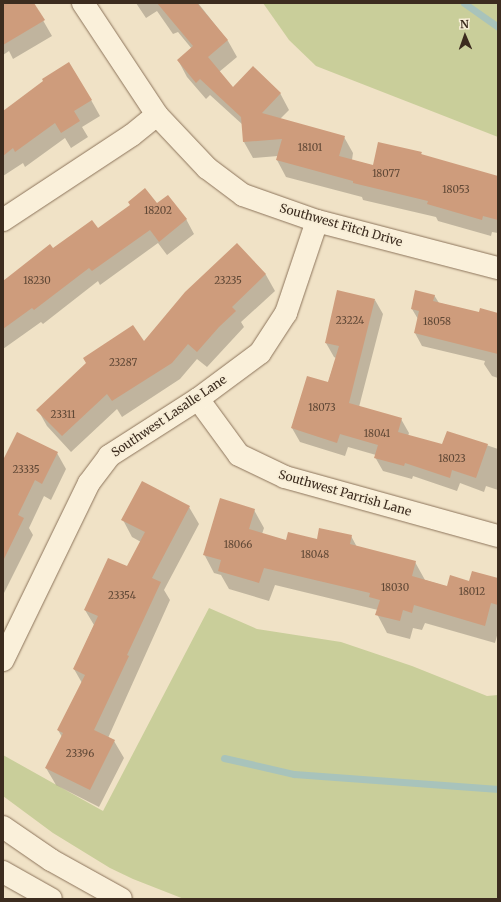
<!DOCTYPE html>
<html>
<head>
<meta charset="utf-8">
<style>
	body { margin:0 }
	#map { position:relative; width:501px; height:902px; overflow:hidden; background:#f0e2c6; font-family:Merriweather,serif }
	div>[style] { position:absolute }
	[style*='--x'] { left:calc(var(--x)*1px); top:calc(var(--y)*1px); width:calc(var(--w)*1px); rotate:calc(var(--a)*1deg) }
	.green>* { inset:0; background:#c9ce9a }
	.shadow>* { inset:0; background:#0003 }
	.stream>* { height:7px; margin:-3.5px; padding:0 3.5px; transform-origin:3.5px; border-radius:3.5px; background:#a8c3bb }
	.building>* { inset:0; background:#ce9c7c }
	.roads { filter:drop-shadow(0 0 1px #8c745b) drop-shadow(0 0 1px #8c745b) }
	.street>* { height:22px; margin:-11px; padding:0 11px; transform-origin:11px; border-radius:11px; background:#faf0da }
	.secondary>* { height:22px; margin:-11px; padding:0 11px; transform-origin:11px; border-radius:11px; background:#faf0da }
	span { translate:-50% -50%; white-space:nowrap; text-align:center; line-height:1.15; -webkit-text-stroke:3.5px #f7edd6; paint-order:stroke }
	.number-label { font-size:10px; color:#604836 }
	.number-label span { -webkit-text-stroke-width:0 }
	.street-label { font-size:12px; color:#3c2c1f }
	.frame { position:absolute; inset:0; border:4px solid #3c2c1f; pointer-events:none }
	.north { position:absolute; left:445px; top:16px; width:40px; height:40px; -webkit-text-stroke:3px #f7edd6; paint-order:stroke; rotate:358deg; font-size:11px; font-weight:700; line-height:16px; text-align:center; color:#3c2c1f }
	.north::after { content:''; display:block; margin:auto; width:14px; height:18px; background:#3c2c1f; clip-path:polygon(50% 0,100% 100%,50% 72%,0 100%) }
</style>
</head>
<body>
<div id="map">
	<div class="green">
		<i style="clip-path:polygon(263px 3px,498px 3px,498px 137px,316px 66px,289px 40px)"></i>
		<i style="clip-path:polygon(209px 608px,257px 629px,341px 642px,412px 666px,487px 696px,498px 695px,498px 899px,184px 899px,133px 879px,110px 868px,53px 833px,3px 796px,3px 755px,103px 811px)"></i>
	</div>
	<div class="shadow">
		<i style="clip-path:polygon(3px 3px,33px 3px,52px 36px,13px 59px,9px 51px,3px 55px)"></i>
		<i style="clip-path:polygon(136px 3px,198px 3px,228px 41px,237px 57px,219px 72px,233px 89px,280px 93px,289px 110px,280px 119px,344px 137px,353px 153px,352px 160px,374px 166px,421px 153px,422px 156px,498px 177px,498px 233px,492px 232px,491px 236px,438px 221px,436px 217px,363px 200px,362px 197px,286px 177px,277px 160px,278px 156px,253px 158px,244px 142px,243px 125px,210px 95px,206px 99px,187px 77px,178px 60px,192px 49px,178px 32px,173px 34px,157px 11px,146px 18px)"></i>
		<i style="clip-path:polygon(91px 100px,100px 116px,82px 127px,88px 137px,71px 148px,65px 138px,25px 167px,23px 163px,3px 176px,3px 112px)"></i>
		<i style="clip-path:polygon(157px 204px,186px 219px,194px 234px,167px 255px,158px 243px,100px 285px,98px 281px,43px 324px,41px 322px,3px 349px,3px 281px,53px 249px)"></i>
		<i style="clip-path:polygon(237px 244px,266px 275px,275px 291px,241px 322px,244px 327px,207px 367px,197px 359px,180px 379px,122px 417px,117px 409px,71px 452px,47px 426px,38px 410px,144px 342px)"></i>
		<i style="clip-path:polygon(434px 295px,439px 303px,480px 313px,498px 314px,498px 378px,492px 376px,484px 364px,485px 361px,422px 346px,415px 333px,418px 319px,412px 309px)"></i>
		<i style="clip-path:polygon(375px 300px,383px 314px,359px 407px,401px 419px,409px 433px,408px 436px,443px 446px,448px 432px,498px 449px,498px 490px,486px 486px,484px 492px,460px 483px,457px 491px,413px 476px,412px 479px,383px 471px,375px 457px,376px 455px,348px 447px,345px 456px,300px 442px,292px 428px,308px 377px,328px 383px,336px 358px,334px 357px,326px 343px)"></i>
		<i style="clip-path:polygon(57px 453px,66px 469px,51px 500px,44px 496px,29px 528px,33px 535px,4px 593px,3px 600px,3px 463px)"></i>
		<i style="clip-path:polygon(189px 507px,199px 524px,164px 590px,170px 600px,108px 738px,114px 741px,124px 758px,99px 807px,56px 785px,46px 768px,62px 737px,58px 730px,82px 683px,74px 669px,94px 625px,85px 610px,127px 567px,141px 542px,132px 537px,123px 520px)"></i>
		<i style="clip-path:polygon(254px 510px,264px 528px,262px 534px,287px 541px,318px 540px,351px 536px,357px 547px,415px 562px,425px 580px,448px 587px,470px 582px,498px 580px,498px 632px,495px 643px,425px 623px,422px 630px,413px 628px,410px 639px,387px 633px,377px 614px,378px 610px,275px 585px,269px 601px,229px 589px,221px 575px,214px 573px,204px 554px)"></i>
	</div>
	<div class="stream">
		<i style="--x:464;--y:3;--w:42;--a:35.2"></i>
		<i style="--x:224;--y:758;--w:72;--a:12.9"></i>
		<i style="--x:294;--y:774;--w:205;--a:4.2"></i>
	</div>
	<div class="building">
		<i style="clip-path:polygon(3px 3px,34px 3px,45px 20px,3px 45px)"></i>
		<i style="clip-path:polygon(157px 3px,197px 3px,228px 40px,208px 57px,233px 87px,253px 66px,281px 93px,262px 113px,345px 136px,339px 156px,373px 165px,378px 142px,422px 152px,421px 154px,498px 176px,498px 220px,483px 216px,482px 220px,427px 204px,428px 201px,353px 183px,353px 181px,276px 160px,282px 139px,243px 142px,241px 117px,200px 79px,196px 83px,177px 60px,193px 46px)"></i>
		<i style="clip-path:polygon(69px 62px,92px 100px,74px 111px,80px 121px,61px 133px,55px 123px,15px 152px,13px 148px,3px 156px,3px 111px,43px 81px,42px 79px)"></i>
		<i style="clip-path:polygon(145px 188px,157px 203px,168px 195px,187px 219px,159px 242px,150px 230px,92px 271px,89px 268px,34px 310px,32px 308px,3px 329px,3px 281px,50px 244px,53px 248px,92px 220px,98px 228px,130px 205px,128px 202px)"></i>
		<i style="clip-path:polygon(237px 243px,266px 274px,232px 307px,236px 311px,219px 327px,197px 352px,188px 344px,172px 363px,112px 401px,107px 394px,62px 436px,36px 410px,86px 363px,83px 358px,133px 325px,144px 341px,185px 292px)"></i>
		<i style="clip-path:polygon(337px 290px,375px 299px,349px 403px,402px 418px,398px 432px,442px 444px,447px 431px,488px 444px,476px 478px,452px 470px,450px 478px,405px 463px,404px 466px,374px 458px,378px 445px,340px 434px,337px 443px,291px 428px,307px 376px,328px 382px,339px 346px,325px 343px)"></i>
		<i style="clip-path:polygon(415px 290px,435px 295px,433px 301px,479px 312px,480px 308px,498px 313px,498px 354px,414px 333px,419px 311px,411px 309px)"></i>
		<i style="clip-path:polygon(17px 432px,58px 452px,42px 484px,35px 480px,18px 515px,24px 518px,3px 561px,3px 460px)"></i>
		<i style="clip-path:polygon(142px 481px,190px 506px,152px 578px,161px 582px,127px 655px,129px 656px,94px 730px,115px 740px,90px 790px,45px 768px,63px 733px,57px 730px,85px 675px,73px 669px,98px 616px,84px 610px,108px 558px,127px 566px,145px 532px,121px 520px)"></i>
		<i style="clip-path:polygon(220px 498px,255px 509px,249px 529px,286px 540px,288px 532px,317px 539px,319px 528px,352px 535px,350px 544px,416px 561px,412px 576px,447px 586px,450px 575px,469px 581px,472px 571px,498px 578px,498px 605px,491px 603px,485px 626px,414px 605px,412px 613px,403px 610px,400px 621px,375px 615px,380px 600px,369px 597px,370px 593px,264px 568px,259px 583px,218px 571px,221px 560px,203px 555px)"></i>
	</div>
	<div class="roads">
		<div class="street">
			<i style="--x:83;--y:3;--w:134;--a:56.5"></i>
			<i style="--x:157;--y:115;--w:73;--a:46.7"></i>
			<i style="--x:207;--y:168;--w:45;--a:36.9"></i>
			<i style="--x:243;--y:195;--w:78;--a:19.4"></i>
			<i style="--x:317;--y:221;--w:187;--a:14.6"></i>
			<i style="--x:3;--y:220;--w:154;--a:-33.4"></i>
			<i style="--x:132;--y:135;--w:32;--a:-39"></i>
			<i style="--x:198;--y:399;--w:69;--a:53.8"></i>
			<i style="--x:239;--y:455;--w:51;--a:25.6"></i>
			<i style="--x:285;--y:477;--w:221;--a:15.5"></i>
			<i style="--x:3;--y:660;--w:197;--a:-64.1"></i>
			<i style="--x:89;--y:483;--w:34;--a:-53"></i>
			<i style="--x:109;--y:456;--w:106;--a:-32.6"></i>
			<i style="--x:198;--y:399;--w:77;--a:-36.6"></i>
			<i style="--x:260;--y:353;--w:48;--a:-57"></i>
			<i style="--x:286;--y:313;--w:97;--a:-71.4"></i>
		</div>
		<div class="secondary">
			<i style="--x:3;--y:827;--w:58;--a:34.5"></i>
			<i style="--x:51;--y:860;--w:80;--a:29.1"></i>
			<i style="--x:3;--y:872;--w:55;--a:29.4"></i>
		</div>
	</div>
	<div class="number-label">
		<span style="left:310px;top:148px">18101</span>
		<span style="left:386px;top:174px">18077</span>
		<span style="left:456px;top:190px">18053</span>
		<span style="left:158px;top:211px">18202</span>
		<span style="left:37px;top:281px">18230</span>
		<span style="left:228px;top:281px">23235</span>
		<span style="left:350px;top:321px">23224</span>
		<span style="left:437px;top:322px">18058</span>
		<span style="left:123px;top:363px">23287</span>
		<span style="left:322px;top:408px">18073</span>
		<span style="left:63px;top:415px">23311</span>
		<span style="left:377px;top:434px">18041</span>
		<span style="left:452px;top:459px">18023</span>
		<span style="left:26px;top:470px">23335</span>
		<span style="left:238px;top:545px">18066</span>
		<span style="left:315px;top:555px">18048</span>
		<span style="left:395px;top:588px">18030</span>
		<span style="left:472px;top:592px">18012</span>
		<span style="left:122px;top:596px">23354</span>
		<span style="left:80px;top:754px">23396</span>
	</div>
	<div class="street-label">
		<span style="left:341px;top:225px;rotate:16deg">Southwest Fitch Drive</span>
		<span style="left:169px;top:416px;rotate:-34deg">Southwest Lasalle Lane</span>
		<span style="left:345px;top:493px;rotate:16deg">Southwest Parrish Lane</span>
	</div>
	<div class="frame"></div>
	<div class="north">N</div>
</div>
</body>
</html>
